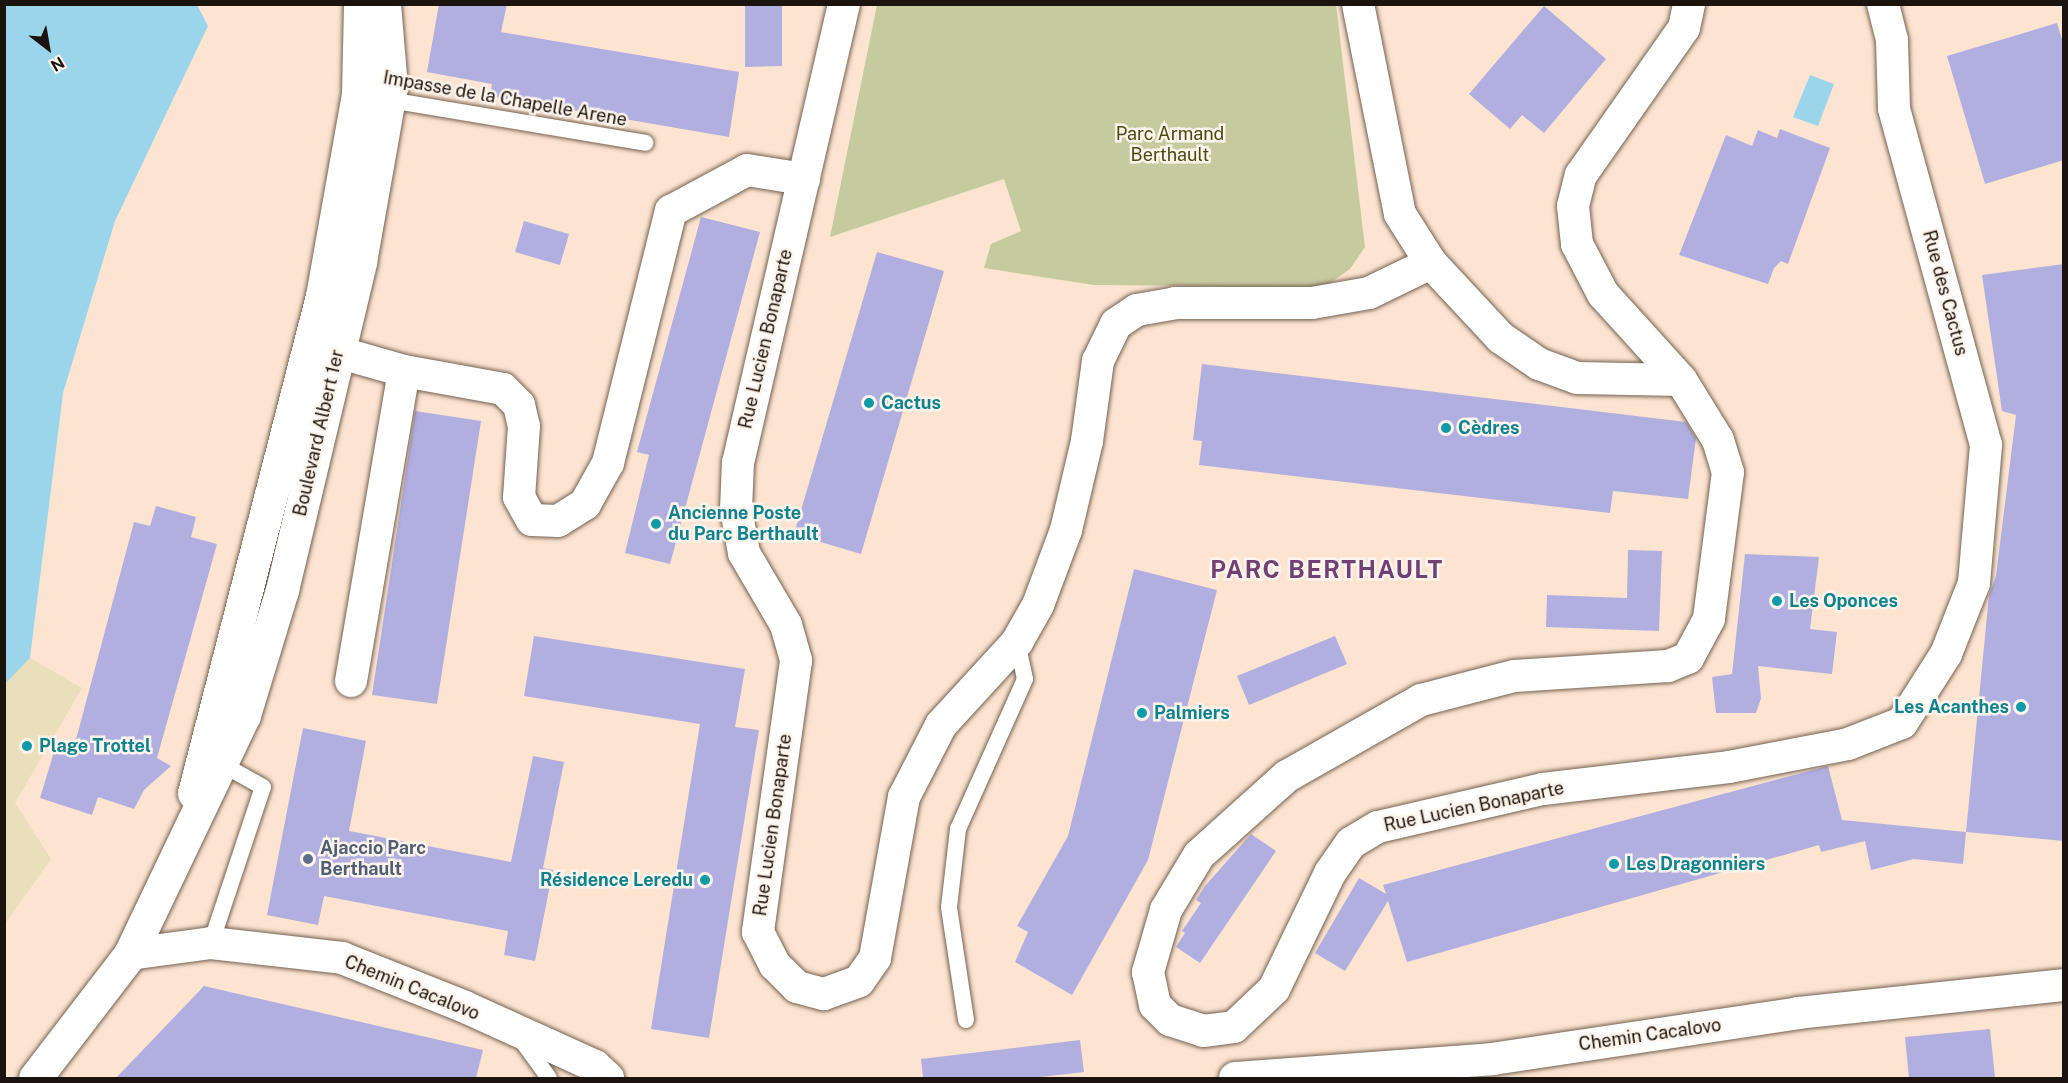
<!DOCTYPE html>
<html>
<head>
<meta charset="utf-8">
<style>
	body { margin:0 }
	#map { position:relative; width:2068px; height:1083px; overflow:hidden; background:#fce4d1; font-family:"Public Sans",sans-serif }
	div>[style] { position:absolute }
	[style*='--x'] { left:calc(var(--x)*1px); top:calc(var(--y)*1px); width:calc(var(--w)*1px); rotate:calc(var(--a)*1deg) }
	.green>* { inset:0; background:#c6ca9f }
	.sand>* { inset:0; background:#e9dfba }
	.water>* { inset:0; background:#9ad5ec }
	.building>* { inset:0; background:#b1afdf }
	.roads { filter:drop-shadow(0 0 2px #756150) drop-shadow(0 0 2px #756150) }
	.service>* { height:16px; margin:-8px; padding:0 8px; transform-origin:8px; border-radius:8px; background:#fff }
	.minor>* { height:32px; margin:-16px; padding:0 16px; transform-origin:16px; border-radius:16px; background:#fff }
	.secondary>* { height:33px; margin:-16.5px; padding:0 16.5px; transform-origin:16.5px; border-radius:16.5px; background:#fff }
	.dots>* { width:16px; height:16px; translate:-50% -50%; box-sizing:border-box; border:3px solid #fef4ec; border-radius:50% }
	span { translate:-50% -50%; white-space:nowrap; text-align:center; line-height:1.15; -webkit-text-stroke:5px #fef4ec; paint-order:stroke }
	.street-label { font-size:18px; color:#1b130d }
	.park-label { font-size:18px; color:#484b11 }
	.culture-label { font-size:18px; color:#0d838f; font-weight:700 }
	.left { translate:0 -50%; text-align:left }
	.right { translate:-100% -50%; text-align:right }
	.service-label { font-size:18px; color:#4e5e75; font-weight:700 }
	.district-label { font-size:24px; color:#714175; font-weight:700; letter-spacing:1.5px }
	.frame { position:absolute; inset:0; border:6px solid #1b130d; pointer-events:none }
	.north { position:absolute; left:18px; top:18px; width:60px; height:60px; -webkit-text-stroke:4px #fef4ec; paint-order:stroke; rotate:149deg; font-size:16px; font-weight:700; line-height:24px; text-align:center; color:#1b130d }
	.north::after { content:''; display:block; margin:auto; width:21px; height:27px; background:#1b130d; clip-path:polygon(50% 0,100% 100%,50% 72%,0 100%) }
</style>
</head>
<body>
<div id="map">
	<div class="green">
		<i style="clip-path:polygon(877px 5px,1336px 5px,1365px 247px,1350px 269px,1324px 287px,1094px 285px,984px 268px,991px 244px,1021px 231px,1004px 179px,830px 237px)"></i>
	</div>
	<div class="sand">
		<i style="clip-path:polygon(30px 658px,82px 688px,15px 803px,51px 859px,5px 924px,5px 684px)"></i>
	</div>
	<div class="water">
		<i style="clip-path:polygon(5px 4px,197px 5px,208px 26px,115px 221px,63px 393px,30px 658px,5px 684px)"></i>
		<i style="clip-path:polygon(1810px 75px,1834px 84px,1818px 126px,1793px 117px)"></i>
	</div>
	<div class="building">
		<i style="clip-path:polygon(439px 4px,507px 4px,501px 32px,739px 72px,729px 137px,490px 96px,492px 84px,427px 72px)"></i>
		<i style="clip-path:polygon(745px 4px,782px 4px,782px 66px,745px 67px)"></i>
		<i style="clip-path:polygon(1544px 6px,1606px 59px,1544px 133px,1522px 115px,1510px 129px,1469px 94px)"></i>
		<i style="clip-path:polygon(2057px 23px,2064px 46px,2064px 160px,1985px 184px,1947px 56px)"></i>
		<i style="clip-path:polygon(1780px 129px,1830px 148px,1788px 264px,1781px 261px,1774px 268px,1768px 284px,1679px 255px,1726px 135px,1752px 146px,1758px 130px,1777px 138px)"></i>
		<i style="clip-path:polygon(701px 217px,760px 232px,670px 564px,625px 553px,649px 455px,637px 452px)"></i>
		<i style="clip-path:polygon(524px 221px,569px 234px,560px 265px,515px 252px)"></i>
		<i style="clip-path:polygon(877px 252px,944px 271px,861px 554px,794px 534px)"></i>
		<i style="clip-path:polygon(2064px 264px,2064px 841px,1966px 832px,1963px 864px,1914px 859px,1871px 870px,1865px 841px,1821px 852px,1819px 845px,1407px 962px,1388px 901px,1345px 971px,1315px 953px,1359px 878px,1386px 894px,1383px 885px,1828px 766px,1842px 820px,1966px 832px,1989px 595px,1996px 576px,2016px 415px,2002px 411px,1982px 275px)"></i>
		<i style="clip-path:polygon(1202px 364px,1686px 422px,1696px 438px,1688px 499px,1613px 491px,1610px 513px,1199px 465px,1202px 441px,1193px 440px)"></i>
		<i style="clip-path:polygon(415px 411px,481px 421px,437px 704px,372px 695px)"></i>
		<i style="clip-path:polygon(156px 506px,196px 517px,191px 537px,217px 544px,157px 758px,171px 766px,144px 790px,134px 809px,98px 797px,92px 815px,40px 798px,57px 742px,74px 747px,134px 522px,150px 526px)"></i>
		<i style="clip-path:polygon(1628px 550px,1662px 551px,1659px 631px,1546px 627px,1547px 595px,1627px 598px)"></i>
		<i style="clip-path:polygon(1745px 554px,1819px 557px,1810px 629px,1837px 632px,1832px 674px,1758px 666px,1761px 698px,1756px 713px,1716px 713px,1712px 677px,1732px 674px)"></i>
		<i style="clip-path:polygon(1134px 569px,1217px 590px,1148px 860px,1072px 995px,1015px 962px,1028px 932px,1017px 926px,1068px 836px)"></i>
		<i style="clip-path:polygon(534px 636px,745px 669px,735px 727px,759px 730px,709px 1038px,651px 1029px,700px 724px,524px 696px)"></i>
		<i style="clip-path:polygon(1335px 636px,1347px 664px,1249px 705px,1237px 676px)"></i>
		<i style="clip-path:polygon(303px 728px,366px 741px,349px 831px,511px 862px,533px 756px,564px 762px,543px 868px,553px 870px,535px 961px,504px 955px,508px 931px,324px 896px,318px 925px,267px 915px)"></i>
		<i style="clip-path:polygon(1251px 834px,1276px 851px,1200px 963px,1176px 947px,1185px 933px,1182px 931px,1201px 903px,1196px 900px,1205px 886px)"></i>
		<i style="clip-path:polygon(204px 986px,483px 1050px,476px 1078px,116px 1078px)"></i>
		<i style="clip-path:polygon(1990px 1029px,1995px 1078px,1909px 1078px,1905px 1037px)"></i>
		<i style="clip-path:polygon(1080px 1040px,1084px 1072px,1032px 1078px,923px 1078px,921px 1059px)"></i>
	</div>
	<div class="roads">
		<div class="service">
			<i style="--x:383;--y:99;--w:266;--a:9.5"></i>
			<i style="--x:211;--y:943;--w:164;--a:-71.6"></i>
			<i style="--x:263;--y:787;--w:54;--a:-151"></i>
			<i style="--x:966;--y:1020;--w:114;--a:-98.6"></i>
			<i style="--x:949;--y:907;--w:79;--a:-83.4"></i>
			<i style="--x:958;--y:829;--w:164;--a:-65.9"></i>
			<i style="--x:1025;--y:679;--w:38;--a:-102"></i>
			<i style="--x:520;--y:1038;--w:49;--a:54.1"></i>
		</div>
		<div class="minor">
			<i style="--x:844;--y:4;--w:470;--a:103"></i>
			<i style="--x:738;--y:462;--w:47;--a:92.4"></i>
			<i style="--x:736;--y:509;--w:45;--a:79.7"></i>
			<i style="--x:744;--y:553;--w:83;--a:59.7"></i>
			<i style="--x:786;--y:625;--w:37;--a:74"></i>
			<i style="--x:796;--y:661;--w:274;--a:98"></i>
			<i style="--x:758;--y:932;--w:37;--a:63"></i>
			<i style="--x:775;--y:965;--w:31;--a:45"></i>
			<i style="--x:797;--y:987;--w:28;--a:15"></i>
			<i style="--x:824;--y:994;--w:37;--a:-20"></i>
			<i style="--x:859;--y:981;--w:28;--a:-55"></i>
			<i style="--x:875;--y:958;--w:164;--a:-79.8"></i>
			<i style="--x:904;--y:797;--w:81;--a:-62.8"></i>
			<i style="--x:941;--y:725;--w:113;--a:-47.5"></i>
			<i style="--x:1017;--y:642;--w:43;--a:-60.4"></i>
			<i style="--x:1038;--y:605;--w:80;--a:-69.5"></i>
			<i style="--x:1066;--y:530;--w:91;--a:-76.7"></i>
			<i style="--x:1087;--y:441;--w:81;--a:-82.2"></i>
			<i style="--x:1098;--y:361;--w:41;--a:-64.1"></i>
			<i style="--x:1116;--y:324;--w:25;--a:-34"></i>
			<i style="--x:1137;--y:310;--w:39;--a:-10"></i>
			<i style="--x:1175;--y:303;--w:137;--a:0"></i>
			<i style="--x:1312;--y:303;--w:58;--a:-10"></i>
			<i style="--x:1369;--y:293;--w:69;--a:-25.8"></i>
			<i style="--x:1358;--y:4;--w:214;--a:78.7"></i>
			<i style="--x:1400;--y:214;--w:58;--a:57.7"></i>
			<i style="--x:1431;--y:263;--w:103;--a:47"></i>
			<i style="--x:1501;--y:338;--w:46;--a:34.4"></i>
			<i style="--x:1539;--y:364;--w:40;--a:20.2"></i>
			<i style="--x:1577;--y:378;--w:104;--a:1.1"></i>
			<i style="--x:1681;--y:380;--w:70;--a:58.3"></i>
			<i style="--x:1718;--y:440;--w:34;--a:73"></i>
			<i style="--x:1728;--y:472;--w:148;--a:97.4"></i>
			<i style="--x:1709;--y:619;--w:44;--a:118.3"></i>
			<i style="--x:1688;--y:658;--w:22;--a:158"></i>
			<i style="--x:1668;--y:666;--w:154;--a:176.3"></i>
			<i style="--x:1514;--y:676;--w:96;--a:165.5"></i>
			<i style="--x:1421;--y:700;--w:154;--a:150.4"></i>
			<i style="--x:1287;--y:776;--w:118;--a:138.1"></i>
			<i style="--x:1199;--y:855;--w:64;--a:121"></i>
			<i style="--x:1166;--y:910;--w:65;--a:106.2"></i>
			<i style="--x:1148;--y:972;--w:34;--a:78"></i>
			<i style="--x:1155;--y:1005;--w:21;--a:45"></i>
			<i style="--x:1170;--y:1020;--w:35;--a:18"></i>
			<i style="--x:1203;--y:1031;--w:31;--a:-7"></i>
			<i style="--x:1234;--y:1027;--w:55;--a:-43.5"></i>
			<i style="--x:1274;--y:989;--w:129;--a:-64.2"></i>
			<i style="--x:1330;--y:873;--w:37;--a:-55"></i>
			<i style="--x:1351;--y:843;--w:31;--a:-31"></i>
			<i style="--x:1378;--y:827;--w:169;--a:-13"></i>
			<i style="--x:1543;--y:789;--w:187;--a:-6.7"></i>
			<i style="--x:1729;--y:767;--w:121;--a:-10.9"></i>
			<i style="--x:1848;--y:744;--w:58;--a:-21.3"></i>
			<i style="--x:1902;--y:723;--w:82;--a:-57.5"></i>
			<i style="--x:1946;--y:654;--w:76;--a:-68.5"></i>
			<i style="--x:1974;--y:583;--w:139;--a:-85"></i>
			<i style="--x:1986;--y:445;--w:349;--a:-105.3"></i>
			<i style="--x:1894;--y:108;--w:68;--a:-91.7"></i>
			<i style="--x:1892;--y:40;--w:37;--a:-104"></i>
			<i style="--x:313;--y:345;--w:95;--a:15.9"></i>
			<i style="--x:404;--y:371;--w:101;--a:10.3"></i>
			<i style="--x:503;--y:389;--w:23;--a:45"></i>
			<i style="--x:519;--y:405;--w:22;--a:77"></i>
			<i style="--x:524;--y:426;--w:71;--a:94"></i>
			<i style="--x:519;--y:497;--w:26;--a:61"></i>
			<i style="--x:532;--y:520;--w:26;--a:2"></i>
			<i style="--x:558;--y:521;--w:32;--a:-32"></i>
			<i style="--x:585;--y:504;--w:47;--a:-60.7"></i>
			<i style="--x:608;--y:463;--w:260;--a:-76"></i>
			<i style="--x:671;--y:211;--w:86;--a:-28.3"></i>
			<i style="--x:747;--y:170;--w:58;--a:9"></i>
			<i style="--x:1681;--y:380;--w:116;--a:-132.2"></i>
			<i style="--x:1603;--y:294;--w:56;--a:-117.5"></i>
			<i style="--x:1577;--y:244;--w:38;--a:-96"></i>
			<i style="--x:1573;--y:206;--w:32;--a:-76"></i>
			<i style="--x:1581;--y:175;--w:179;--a:-55"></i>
			<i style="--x:1684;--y:28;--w:25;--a:-78"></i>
			<i style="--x:351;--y:681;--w:314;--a:-80.3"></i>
			<i style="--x:130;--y:954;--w:82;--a:-7.7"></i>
			<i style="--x:211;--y:943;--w:132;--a:6.5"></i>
			<i style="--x:342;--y:958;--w:132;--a:21.7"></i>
			<i style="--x:465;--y:1007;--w:143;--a:24.4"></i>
			<i style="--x:595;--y:1066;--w:18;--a:43"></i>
			<i style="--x:1235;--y:1078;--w:258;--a:-4.2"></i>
			<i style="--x:1492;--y:1059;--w:309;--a:-8.5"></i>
			<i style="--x:1798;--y:1013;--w:267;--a:-6"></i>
		</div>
		<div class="secondary">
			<i style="--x:194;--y:793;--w:513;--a:-75.56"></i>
			<i style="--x:322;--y:296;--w:206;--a:-79.9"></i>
			<i style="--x:358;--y:93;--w:89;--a:-88.7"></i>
			<i style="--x:35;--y:1078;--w:156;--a:-52.5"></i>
			<i style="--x:130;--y:954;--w:265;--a:-64.5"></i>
			<i style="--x:244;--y:715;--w:131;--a:-73.1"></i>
			<i style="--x:282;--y:590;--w:337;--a:-76.6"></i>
			<i style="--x:360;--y:262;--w:178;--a:-80"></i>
			<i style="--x:391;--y:87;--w:83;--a:-94.8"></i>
		</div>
	</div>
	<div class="dots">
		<i style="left:869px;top:403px;background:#0f9aa8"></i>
		<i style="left:1446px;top:428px;background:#0f9aa8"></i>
		<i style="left:656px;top:524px;background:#0f9aa8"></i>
		<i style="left:1777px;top:601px;background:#0f9aa8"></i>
		<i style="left:2021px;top:707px;background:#0f9aa8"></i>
		<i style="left:1142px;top:713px;background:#0f9aa8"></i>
		<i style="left:27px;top:746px;background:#0f9aa8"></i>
		<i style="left:308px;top:859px;background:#5c6f8a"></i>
		<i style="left:1614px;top:864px;background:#0f9aa8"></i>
		<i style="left:705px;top:880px;background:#0f9aa8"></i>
	</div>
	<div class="street-label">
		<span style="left:505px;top:99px;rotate:10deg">Impasse de la Chapelle Arene</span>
		<span style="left:1945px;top:293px;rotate:75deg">Rue des Cactus</span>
		<span style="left:766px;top:339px;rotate:-77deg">Rue Lucien Bonaparte</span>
		<span style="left:319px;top:433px;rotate:-77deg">Boulevard Albert 1er</span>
		<span style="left:1474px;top:807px;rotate:-12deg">Rue Lucien Bonaparte</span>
		<span style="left:773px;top:825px;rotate:-82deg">Rue Lucien Bonaparte</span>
		<span style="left:412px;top:988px;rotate:22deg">Chemin Cacalovo</span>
		<span style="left:1650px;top:1035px;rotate:-8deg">Chemin Cacalovo</span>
	</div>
	<div class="park-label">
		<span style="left:1170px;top:145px">Parc Armand<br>Berthault</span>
	</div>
	<div class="culture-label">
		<span class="left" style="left:881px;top:403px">Cactus</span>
		<span class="left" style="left:1458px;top:428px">Cèdres</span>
		<span class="left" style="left:668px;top:524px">Ancienne Poste<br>du Parc Berthault</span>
		<span class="left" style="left:1789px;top:601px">Les Oponces</span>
		<span class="right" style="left:2009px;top:707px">Les Acanthes</span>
		<span class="left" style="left:1154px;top:713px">Palmiers</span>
		<span class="left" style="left:39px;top:746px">Plage Trottel</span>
		<span class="left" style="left:1626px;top:864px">Les Dragonniers</span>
		<span class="right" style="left:693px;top:880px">Résidence Leredu</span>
	</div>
	<div class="service-label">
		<span class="left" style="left:320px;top:859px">Ajaccio Parc<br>Berthault</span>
	</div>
	<div class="district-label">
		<span style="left:1327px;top:570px">PARC BERTHAULT</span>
	</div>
	<div class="frame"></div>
	<div class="north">N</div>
</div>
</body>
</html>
